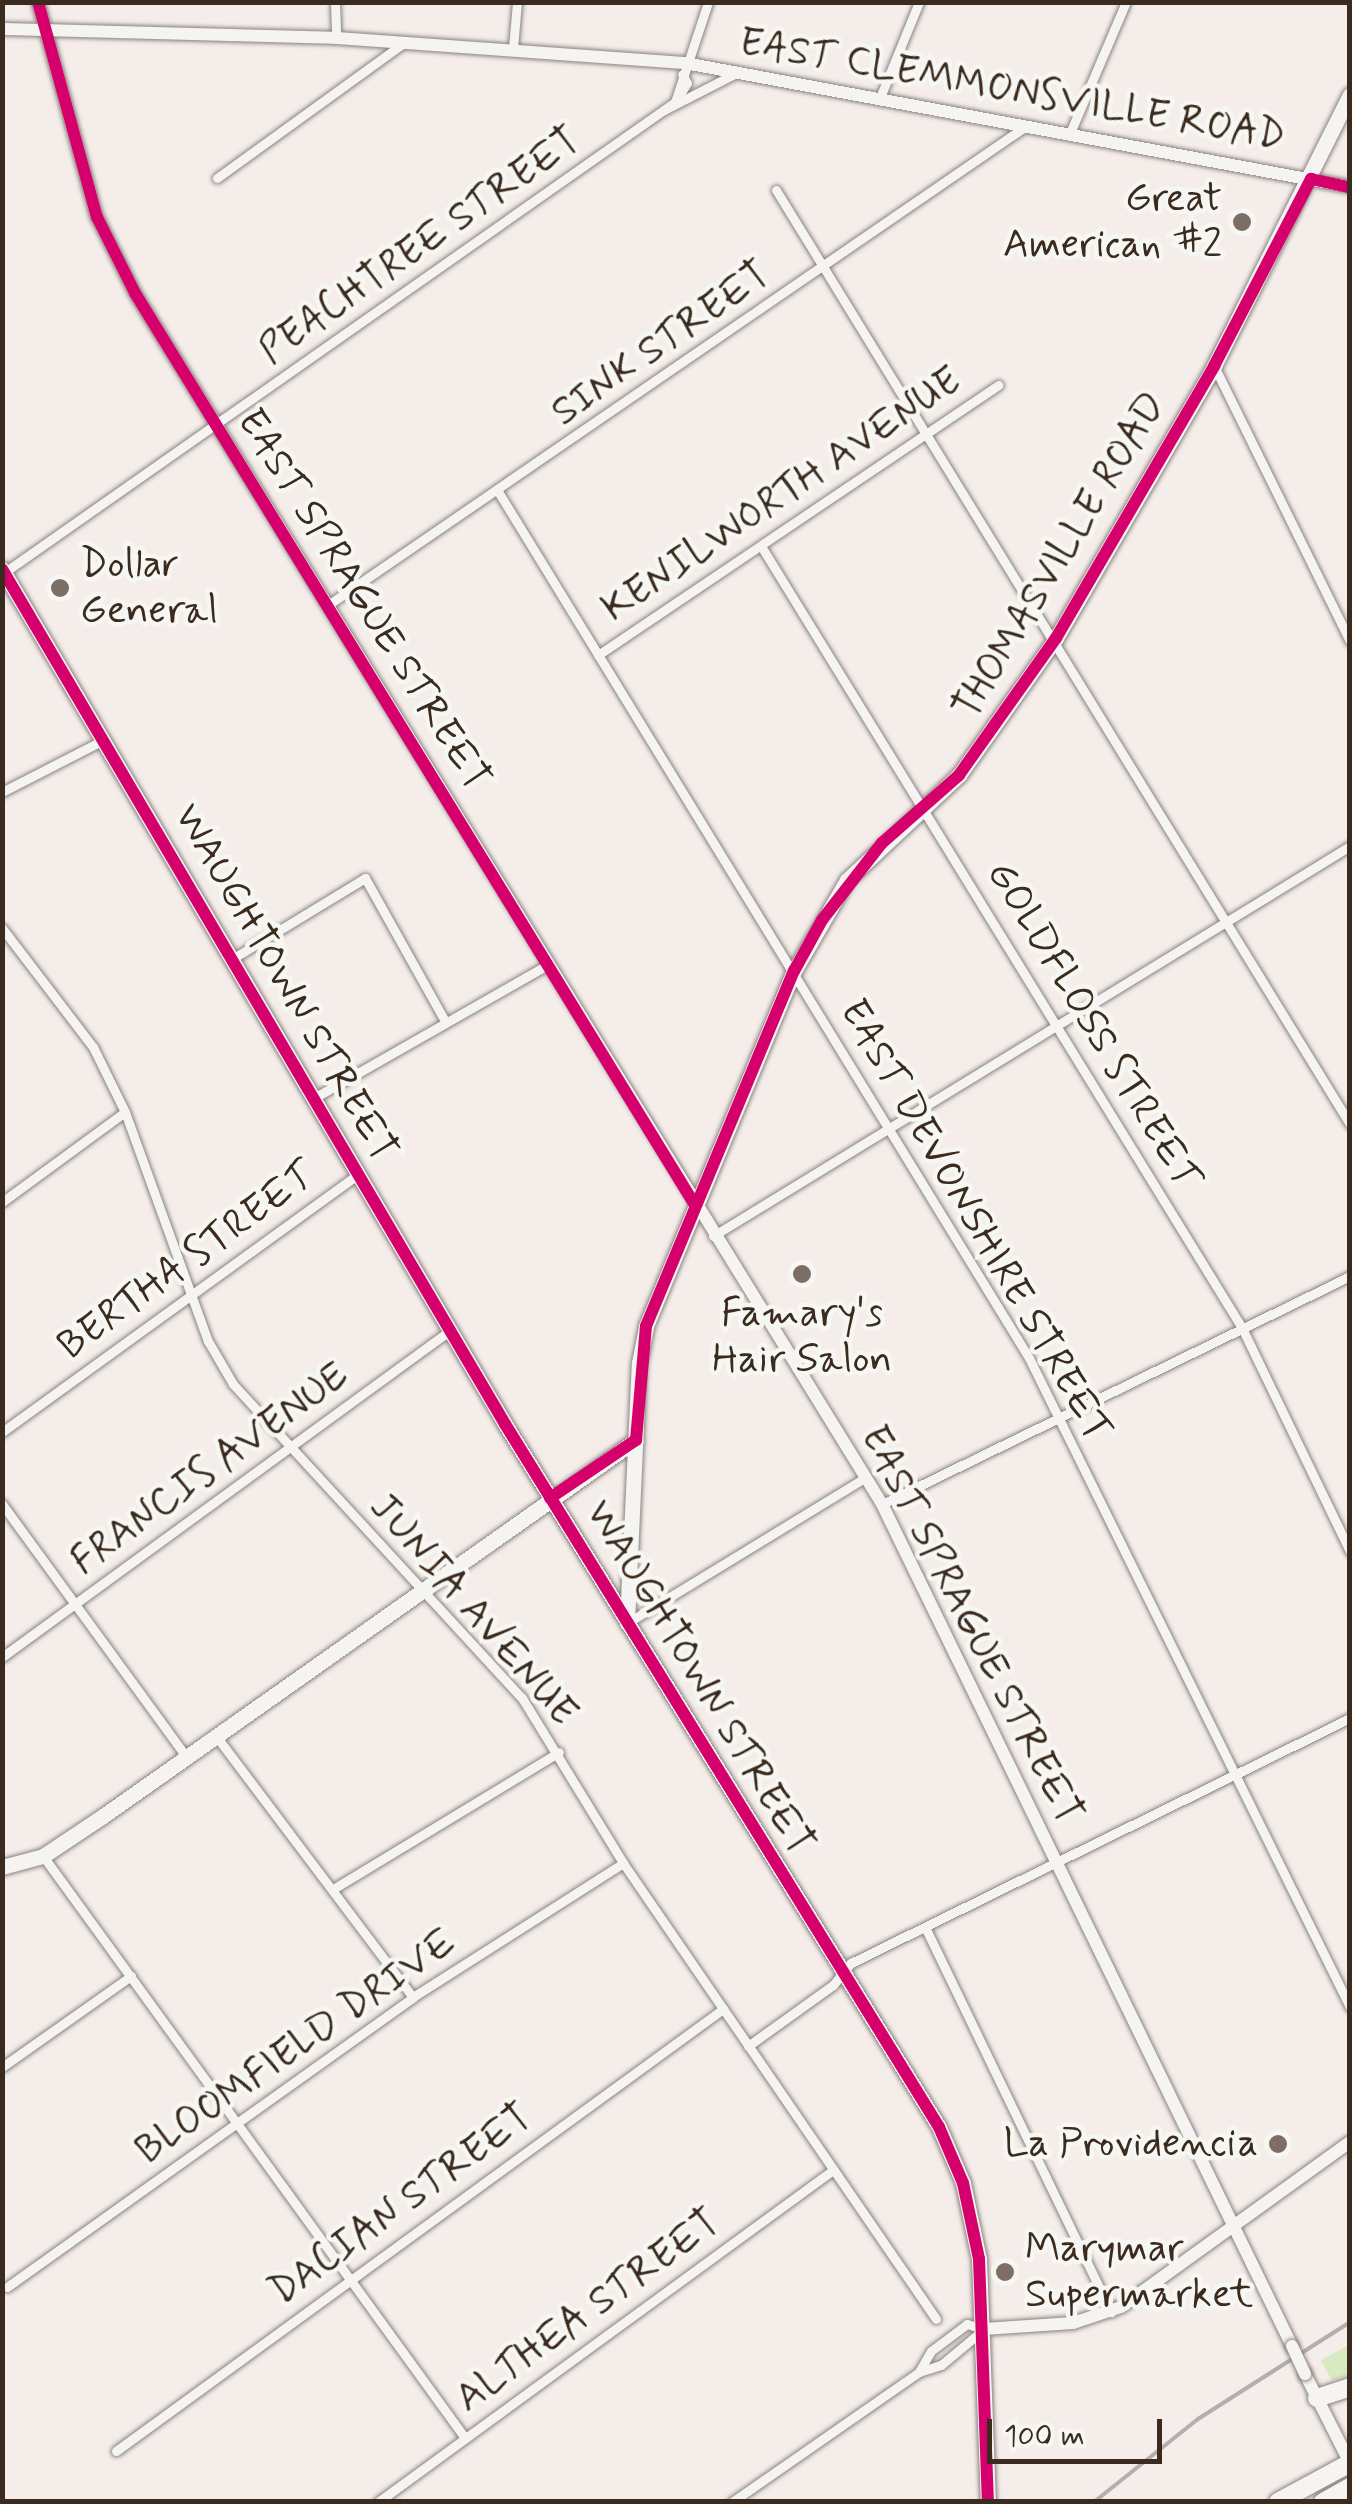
<!DOCTYPE html>
<html>
<head>
<meta charset="utf-8">
<style>
	body { margin:0 }
	#map { position:relative; width:1352px; height:2504px; overflow:hidden; background:#f4edea; font-family:Mynerve,sans-serif }
	div>[style] { position:absolute }
	[style*='--x'] { left:calc(var(--x)*1px); top:calc(var(--y)*1px); width:calc(var(--w)*1px); rotate:calc(var(--a)*1deg) }
	.green>* { inset:0; background:#d8eac2 }
	.roads { filter:drop-shadow(0 0 2px #89837f) drop-shadow(0 0 2px #89837f) }
	.street>* { height:9px; margin:-4.5px; padding:0 4.5px; transform-origin:4.5px; border-radius:4.5px; background:#f5f4f2 }
	.secondary>* { height:12px; margin:-6px; padding:0 6px; transform-origin:6px; border-radius:6px; background:#f5f4f2 }
	.primary>* { height:15px; margin:-7.5px; padding:0 7.5px; transform-origin:7.5px; border-radius:7.5px; background:#f5f4f2 }
	.highway>* { height:18px; margin:-9px; padding:0 9px; transform-origin:9px; border-radius:9px; background:#f5f4f2 }
	.rail>* { height:4px; margin:-2px; padding:0 2px; transform-origin:2px; border-radius:2px; background:#b2afad }
	.bridges { filter:drop-shadow(0 0 2px #89837f) drop-shadow(0 0 2px #89837f) }
	.secondary-bridge>* { height:12px; margin:-6px; padding:0 6px; transform-origin:6px; border-radius:6px; background:#f5f4f2 }
	.cycleway>* { height:12px; margin:-6px; padding:0 6px; transform-origin:6px; border-radius:6px; background:#d6006c }
	.dots>* { width:28px; height:28px; translate:-50% -50%; box-sizing:border-box; border:5px solid #f6f6f2; border-radius:50% }
	span { translate:-50% -50%; white-space:nowrap; text-align:center; line-height:1.15; -webkit-text-stroke:9px #f6f6f2; paint-order:stroke }
	.street-label { font-size:40px; color:#3b2a1e }
	.poi-label { font-size:40px; color:#3b2a1e }
	.right { translate:-100% -50%; text-align:right }
	.left { translate:0 -50%; text-align:left }
	.frame { position:absolute; inset:0; border:5px solid #3b2a1e; pointer-events:none }
	.scale { position:absolute; left:987px; top:2419px; width:175px; height:45px; box-sizing:border-box; border:5px solid #3b2a1e; border-top:0; padding-left:12px; font-size:30px; line-height:35px; white-space:nowrap; color:#3b2a1e; -webkit-text-stroke:8px #f6f6f2; paint-order:stroke }
</style>
</head>
<body>
<div id="map">
	<div class="green">
		<i style="clip-path:polygon(1349px 2345px,1349px 2375px,1332px 2381px,1321px 2360px)"></i>
	</div>
	<div class="roads">
		<div class="street">
			<i style="--x:335;--y:2;--w:36;--a:88"></i>
			<i style="--x:513;--y:48;--w:46;--a:-85"></i>
			<i style="--x:879;--y:100;--w:106;--a:-67.8"></i>
			<i style="--x:675;--y:102;--w:105;--a:-71.7"></i>
			<i style="--x:664;--y:110;--w:79;--a:-27.2"></i>
			<i style="--x:1070;--y:133;--w:142;--a:-66.9"></i>
			<i style="--x:217;--y:178;--w:232;--a:-35.9"></i>
			<i style="--x:776;--y:190;--w:1096;--a:58.43"></i>
			<i style="--x:1214;--y:366;--w:307;--a:63.7"></i>
			<i style="--x:499;--y:493;--w:1014;--a:58.5"></i>
			<i style="--x:1029;--y:1358;--w:724;--a:63.68"></i>
			<i style="--x:761;--y:546;--w:918;--a:58.4"></i>
			<i style="--x:1242;--y:1328;--w:248;--a:64.2"></i>
			<i style="--x:2;--y:574;--w:822;--a:-35.04"></i>
			<i style="--x:675;--y:102;--w:22;--a:-58"></i>
			<i style="--x:687;--y:83;--w:10;--a:-119"></i>
			<i style="--x:328;--y:605;--w:847;--a:-34.46"></i>
			<i style="--x:598;--y:655;--w:483;--a:-34"></i>
			<i style="--x:2;--y:792;--w:116;--a:-27.2"></i>
			<i style="--x:2;--y:928;--w:150;--a:52.6"></i>
			<i style="--x:93;--y:1047;--w:72;--a:63.8"></i>
			<i style="--x:125;--y:1112;--w:244;--a:70.1"></i>
			<i style="--x:208;--y:1341;--w:50;--a:59.8"></i>
			<i style="--x:233;--y:1384;--w:427;--a:47.4"></i>
			<i style="--x:522;--y:1698;--w:193;--a:58.5"></i>
			<i style="--x:623;--y:1863;--w:553;--a:55.53"></i>
			<i style="--x:232;--y:959;--w:156;--a:-31.3"></i>
			<i style="--x:365;--y:878;--w:164;--a:60.8"></i>
			<i style="--x:314;--y:1098;--w:271;--a:-29.7"></i>
			<i style="--x:2;--y:1202;--w:152;--a:-36.2"></i>
			<i style="--x:713;--y:1236;--w:747;--a:-31.48"></i>
			<i style="--x:2;--y:1432;--w:440;--a:-35.9"></i>
			<i style="--x:2;--y:1504;--w:312;--a:53.9"></i>
			<i style="--x:882;--y:1504;--w:521;--a:-25.97"></i>
			<i style="--x:627;--y:1623;--w:280;--a:-31.4"></i>
			<i style="--x:2;--y:1657;--w:557;--a:-36.09"></i>
			<i style="--x:216;--y:1736;--w:327;--a:53"></i>
			<i style="--x:43;--y:1856;--w:719;--a:54.05"></i>
			<i style="--x:333;--y:1889;--w:264;--a:-31.2"></i>
			<i style="--x:925;--y:1927;--w:428;--a:64.2"></i>
			<i style="--x:748;--y:2046;--w:105;--a:-35.7"></i>
			<i style="--x:833;--y:1985;--w:28;--a:-51"></i>
			<i style="--x:851;--y:1963;--w:556;--a:-26.15"></i>
			<i style="--x:2;--y:2067;--w:158;--a:-35.2"></i>
			<i style="--x:7;--y:2287;--w:499;--a:-35.5"></i>
			<i style="--x:413;--y:1997;--w:249;--a:-32.5"></i>
			<i style="--x:116;--y:2451;--w:751;--a:-36.06"></i>
			<i style="--x:378;--y:2502;--w:563;--a:-36.12"></i>
			<i style="--x:732;--y:2502;--w:228;--a:-34.8"></i>
			<i style="--x:919;--y:2372;--w:23;--a:-18"></i>
			<i style="--x:941;--y:2365;--w:56;--a:-39.9"></i>
			<i style="--x:984;--y:2329;--w:18;--a:-164"></i>
			<i style="--x:967;--y:2324;--w:45;--a:143.1"></i>
			<i style="--x:931;--y:2351;--w:24;--a:120"></i>
		</div>
		<div class="secondary">
			<i style="--x:38;--y:2;--w:223;--a:74.7"></i>
			<i style="--x:97;--y:217;--w:85;--a:63.4"></i>
			<i style="--x:135;--y:293;--w:1423;--a:58.33"></i>
			<i style="--x:882;--y:1504;--w:937;--a:64.04"></i>
			<i style="--x:2;--y:29;--w:334;--a:1.5"></i>
			<i style="--x:336;--y:38;--w:350;--a:4.1"></i>
			<i style="--x:685;--y:63;--w:676;--a:10.56"></i>
			<i style="--x:984;--y:2329;--w:89;--a:-3.9"></i>
			<i style="--x:1073;--y:2323;--w:51;--a:-18.4"></i>
			<i style="--x:1121;--y:2307;--w:282;--a:-35.8"></i>
			<i style="--x:1305;--y:2374;--w:100;--a:63.2"></i>
		</div>
		<div class="primary">
			<i style="--x:2;--y:569;--w:992;--a:59.53"></i>
			<i style="--x:505;--y:1424;--w:826;--a:58.31"></i>
			<i style="--x:939;--y:2127;--w:61;--a:66.8"></i>
			<i style="--x:963;--y:2183;--w:78;--a:78.1"></i>
			<i style="--x:979;--y:2259;--w:243;--a:87.9"></i>
			<i style="--x:627;--y:1623;--w:260;--a:-87.4"></i>
			<i style="--x:639;--y:1363;--w:38;--a:-79"></i>
			<i style="--x:646;--y:1326;--w:385;--a:-67.4"></i>
			<i style="--x:794;--y:971;--w:105;--a:-59.8"></i>
			<i style="--x:847;--y:880;--w:154;--a:-43.2"></i>
			<i style="--x:959;--y:775;--w:168;--a:-54.7"></i>
			<i style="--x:1056;--y:638;--w:315;--a:-59.8"></i>
			<i style="--x:1214;--y:366;--w:303;--a:-63.4"></i>
			<i style="--x:2;--y:1867;--w:42;--a:-15"></i>
			<i style="--x:43;--y:1856;--w:72;--a:-33.7"></i>
			<i style="--x:103;--y:1816;--w:652;--a:-35.2"></i>
		</div>
		<div class="highway">
			<i style="--x:1317;--y:2398;--w:35;--a:-18"></i>
			<i style="--x:1278;--y:2502;--w:82;--a:-28.4"></i>
			<i style="--x:1323;--y:2502;--w:31;--a:-29"></i>
		</div>
	</div>
	<div class="rail">
		<i style="--x:1094;--y:2502;--w:133;--a:-38.6"></i>
		<i style="--x:1198;--y:2419;--w:180;--a:-32.5"></i>
	</div>
	<div class="bridges">
		<div class="secondary-bridge">
			<i style="--x:1292;--y:2346;--w:31;--a:65"></i>
		</div>
	</div>
	<div class="cycleway">
		<i style="--x:38;--y:2;--w:223;--a:74.7"></i>
		<i style="--x:97;--y:217;--w:85;--a:63.4"></i>
		<i style="--x:135;--y:293;--w:1070;--a:58.45"></i>
		<i style="--x:2;--y:569;--w:992;--a:59.53"></i>
		<i style="--x:505;--y:1424;--w:826;--a:58.31"></i>
		<i style="--x:939;--y:2127;--w:61;--a:66.8"></i>
		<i style="--x:963;--y:2183;--w:78;--a:78.1"></i>
		<i style="--x:979;--y:2259;--w:243;--a:87.9"></i>
		<i style="--x:550;--y:1498;--w:104;--a:-34"></i>
		<i style="--x:636;--y:1440;--w:114;--a:-85"></i>
		<i style="--x:646;--y:1326;--w:385;--a:-67.4"></i>
		<i style="--x:794;--y:971;--w:58;--a:-61.2"></i>
		<i style="--x:822;--y:920;--w:98;--a:-52.1"></i>
		<i style="--x:882;--y:843;--w:103;--a:-41.4"></i>
		<i style="--x:959;--y:775;--w:168;--a:-54.7"></i>
		<i style="--x:1056;--y:638;--w:315;--a:-59.8"></i>
		<i style="--x:1214;--y:366;--w:211;--a:-62.6"></i>
		<i style="--x:1311;--y:179;--w:40;--a:12"></i>
	</div>
	<div class="dots">
		<i style="left:1242px;top:222px;background:#7c6e65"></i>
		<i style="left:60px;top:588px;background:#7c6e65"></i>
		<i style="left:802px;top:1274px;background:#7c6e65"></i>
		<i style="left:1278px;top:2144px;background:#7c6e65"></i>
		<i style="left:1005px;top:2272px;background:#7c6e65"></i>
	</div>
	<div class="street-label">
		<span style="left:1012px;top:90px;rotate:10deg">EAST CLEMMONSVILLE ROAD</span>
		<span style="left:420px;top:246px;rotate:-35deg">PEACHTREE STREET</span>
		<span style="left:661px;top:344px;rotate:-35deg">SINK STREET</span>
		<span style="left:782px;top:495px;rotate:-34deg">KENILWORTH AVENUE</span>
		<span style="left:1060px;top:556px;rotate:-59deg">THOMASVILLE ROAD</span>
		<span style="left:363px;top:600px;rotate:58deg">EAST SPRAGUE STREET</span>
		<span style="left:285px;top:983px;rotate:60deg">WAUGHTOWN STREET</span>
		<span style="left:1093px;top:1026px;rotate:59deg">GOLDFLOSS STREET</span>
		<span style="left:975px;top:1221px;rotate:60deg">EAST DEVONSHIRE STREET</span>
		<span style="left:187px;top:1261px;rotate:-36deg">BERTHA STREET</span>
		<span style="left:210px;top:1469px;rotate:-36deg">FRANCIS AVENUE</span>
		<span style="left:473px;top:1610px;rotate:49deg">JUNIA AVENUE</span>
		<span style="left:971px;top:1625px;rotate:63deg">EAST SPRAGUE STREET</span>
		<span style="left:699px;top:1678px;rotate:59deg">WAUGHTOWN STREET</span>
		<span style="left:296px;top:2047px;rotate:-35deg">BLOOMFIELD DRIVE</span>
		<span style="left:401px;top:2205px;rotate:-36deg">DACIAN STREET</span>
		<span style="left:588px;top:2311px;rotate:-36deg">ALTHEA STREET</span>
	</div>
	<div class="poi-label">
		<span class="right" style="left:1222px;top:222px">Great<br>American #2</span>
		<span class="left" style="left:80px;top:588px">Dollar<br>General</span>
		<span style="left:802px;top:1337px">Famary's<br>Hair Salon</span>
		<span class="right" style="left:1258px;top:2144px">La Providencia</span>
		<span class="left" style="left:1025px;top:2272px">Marymar<br>Supermarket</span>
	</div>
	<div class="frame"></div>
	<div class="scale">100 m</div>
</div>
</body>
</html>
